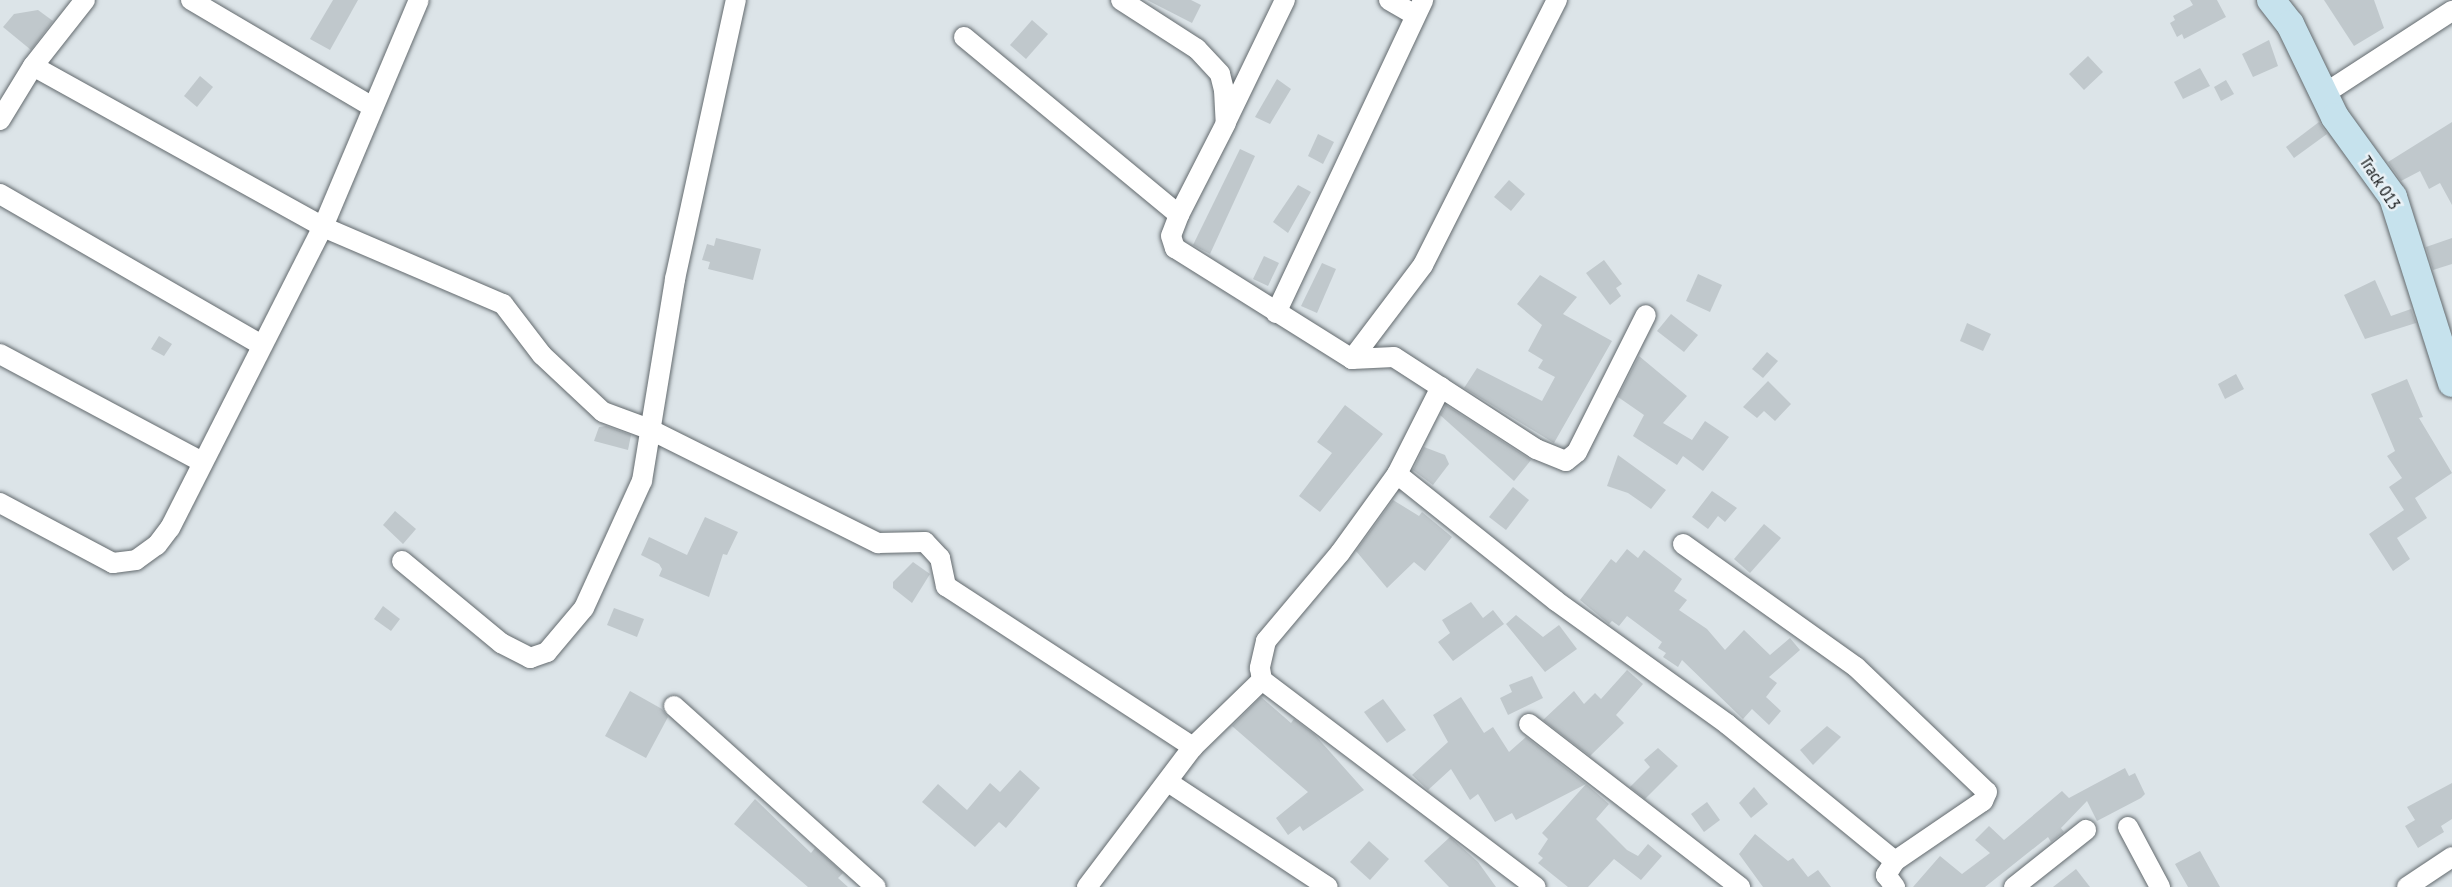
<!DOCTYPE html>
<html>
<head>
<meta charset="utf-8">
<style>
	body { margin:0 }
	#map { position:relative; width:2452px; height:887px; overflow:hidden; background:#dce4e8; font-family:"PT Sans Narrow",sans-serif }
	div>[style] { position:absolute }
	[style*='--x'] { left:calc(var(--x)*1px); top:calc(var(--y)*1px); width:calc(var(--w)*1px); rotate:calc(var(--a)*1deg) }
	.building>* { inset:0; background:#c0c8cc }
	.roads { filter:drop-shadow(0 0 2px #636a6e) drop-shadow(0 0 2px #636a6e) }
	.street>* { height:20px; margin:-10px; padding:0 10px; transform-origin:10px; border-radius:10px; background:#fff }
	.secondary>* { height:28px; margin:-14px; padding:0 14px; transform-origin:14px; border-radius:14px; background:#c6e2ed }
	span { translate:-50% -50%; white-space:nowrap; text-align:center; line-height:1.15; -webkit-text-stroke:5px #e9f1f6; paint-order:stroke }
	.street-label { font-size:18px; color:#16191a }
</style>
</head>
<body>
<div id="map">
	<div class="building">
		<i style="clip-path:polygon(333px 0,358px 0,330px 50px,310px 39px)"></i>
		<i style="clip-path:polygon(1147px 0,1191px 0,1201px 5px,1192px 23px)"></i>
		<i style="clip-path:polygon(2190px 0,2217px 0,2226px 17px,2184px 39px,2182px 34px,2177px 37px,2170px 23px,2175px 20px,2173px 16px,2193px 5px)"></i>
		<i style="clip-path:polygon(2324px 0,2374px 0,2384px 28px,2354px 46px)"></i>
		<i style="clip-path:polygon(38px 10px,53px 21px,31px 50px,3px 27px,14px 14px)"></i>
		<i style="clip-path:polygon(1032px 20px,1048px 34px,1026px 59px,1010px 45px)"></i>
		<i style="clip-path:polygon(2269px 40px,2278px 66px,2253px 77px,2242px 54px)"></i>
		<i style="clip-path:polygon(2088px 56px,2103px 72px,2084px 90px,2069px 74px)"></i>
		<i style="clip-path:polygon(2200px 68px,2210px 86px,2183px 99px,2174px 82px)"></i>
		<i style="clip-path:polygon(200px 76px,213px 87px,197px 107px,184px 96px)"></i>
		<i style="clip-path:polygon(1277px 79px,1291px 89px,1270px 124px,1255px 117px)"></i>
		<i style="clip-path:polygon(2226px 80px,2234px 94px,2221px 101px,2214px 87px)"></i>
		<i style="clip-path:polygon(2319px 122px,2327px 134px,2294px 158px,2286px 147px)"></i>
		<i style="clip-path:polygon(2452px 122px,2452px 205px,2440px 183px,2429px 189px,2420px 171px,2401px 181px,2388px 162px)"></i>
		<i style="clip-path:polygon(1318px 134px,1334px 142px,1323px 164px,1308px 156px)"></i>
		<i style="clip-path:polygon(1240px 149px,1255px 156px,1210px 254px,1193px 245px)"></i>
		<i style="clip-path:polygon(1509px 180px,1525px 194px,1511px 211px,1494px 197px)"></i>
		<i style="clip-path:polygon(1298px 185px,1311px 192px,1288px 233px,1273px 222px)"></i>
		<i style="clip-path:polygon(716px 238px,761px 249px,753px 280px,708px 269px,710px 262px,702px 260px,707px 244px,714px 246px)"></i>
		<i style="clip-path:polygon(2452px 238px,2452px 264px,2433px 270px,2426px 247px)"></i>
		<i style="clip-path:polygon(1264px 256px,1279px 263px,1268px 286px,1253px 279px)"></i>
		<i style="clip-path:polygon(1604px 260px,1622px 284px,1616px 288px,1621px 296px,1610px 305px,1586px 273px)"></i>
		<i style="clip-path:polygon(1322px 263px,1336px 269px,1317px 313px,1301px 306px)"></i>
		<i style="clip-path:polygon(1698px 274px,1722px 285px,1710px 312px,1686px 301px)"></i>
		<i style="clip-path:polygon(1540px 275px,1577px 297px,1563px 314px,1612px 341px,1554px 443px,1464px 388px,1477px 368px,1542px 401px,1555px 377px,1538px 368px,1543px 360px,1528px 351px,1542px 325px,1517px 304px)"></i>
		<i style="clip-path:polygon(2375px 280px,2391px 316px,2411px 309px,2416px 323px,2365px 339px,2344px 295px)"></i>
		<i style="clip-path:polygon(1671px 314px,1698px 335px,1684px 352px,1657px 331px)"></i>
		<i style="clip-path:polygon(1967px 323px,1991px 334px,1983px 351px,1960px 341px)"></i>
		<i style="clip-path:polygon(159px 336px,172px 344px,164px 356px,151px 349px)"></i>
		<i style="clip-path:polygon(1767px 352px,1778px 361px,1763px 378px,1752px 369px)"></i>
		<i style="clip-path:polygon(1639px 356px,1687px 396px,1663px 423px,1692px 440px,1705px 421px,1729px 437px,1703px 471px,1683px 456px,1677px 465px,1633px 436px,1644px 415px,1618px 397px)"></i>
		<i style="clip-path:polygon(2236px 374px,2244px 389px,2225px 399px,2218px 384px)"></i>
		<i style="clip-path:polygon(2407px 379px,2423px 417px,2419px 418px,2452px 473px,2415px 498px,2427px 518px,2397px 538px,2410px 559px,2393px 571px,2369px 534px,2404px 510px,2389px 487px,2402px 478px,2387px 456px,2395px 451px,2371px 394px)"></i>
		<i style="clip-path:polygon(1768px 381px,1791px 404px,1775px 421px,1764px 411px,1757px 418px,1743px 407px)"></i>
		<i style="clip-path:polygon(1345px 405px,1383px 434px,1320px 512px,1299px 496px,1332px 453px,1317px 442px)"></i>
		<i style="clip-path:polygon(1446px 405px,1531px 460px,1514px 481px,1440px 415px)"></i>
		<i style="clip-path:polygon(606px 426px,631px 435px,628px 450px,594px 441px,599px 427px)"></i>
		<i style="clip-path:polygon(1424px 447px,1445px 455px,1449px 464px,1433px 485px,1413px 470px)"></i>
		<i style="clip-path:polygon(1618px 455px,1666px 490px,1651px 509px,1628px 493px,1607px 486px)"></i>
		<i style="clip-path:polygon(1513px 487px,1529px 500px,1506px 530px,1489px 517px)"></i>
		<i style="clip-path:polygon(1712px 491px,1737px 508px,1725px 522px,1718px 516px,1708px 529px,1692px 517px)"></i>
		<i style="clip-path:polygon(1393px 500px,1419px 516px,1422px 512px,1452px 537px,1425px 571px,1414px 562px,1387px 588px,1356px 551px)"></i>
		<i style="clip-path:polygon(395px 511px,416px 529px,403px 544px,383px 525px)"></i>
		<i style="clip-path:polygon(705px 517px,738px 532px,727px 555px,723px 554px,709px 597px,659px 576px,662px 569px,659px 564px,641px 555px,649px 537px,687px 555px)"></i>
		<i style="clip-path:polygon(1764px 524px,1781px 538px,1750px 573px,1734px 559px)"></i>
		<i style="clip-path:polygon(1627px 549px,1638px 558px,1644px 550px,1682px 579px,1674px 591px,1687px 600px,1679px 610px,1707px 629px,1725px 650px,1744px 630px,1770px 655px,1790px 638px,1800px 650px,1769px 677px,1777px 683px,1766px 697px,1781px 711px,1769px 725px,1752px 709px,1743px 719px,1682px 660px,1678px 667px,1663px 657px,1666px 653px,1658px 648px,1662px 642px,1627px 616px,1619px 626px,1612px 621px,1609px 624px,1580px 600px,1611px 559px,1616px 563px)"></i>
		<i style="clip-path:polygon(913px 562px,930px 574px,912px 603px,893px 588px,893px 582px)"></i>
		<i style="clip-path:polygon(1471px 602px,1483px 618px,1493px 610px,1504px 624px,1453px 661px,1438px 642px,1450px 633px,1442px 620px)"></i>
		<i style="clip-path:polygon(383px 606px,400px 619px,391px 631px,374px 619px)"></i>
		<i style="clip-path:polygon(614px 608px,644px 619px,637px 637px,607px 625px)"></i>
		<i style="clip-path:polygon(1516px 615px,1543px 637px,1559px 625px,1577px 649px,1545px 672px,1506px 624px)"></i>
		<i style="clip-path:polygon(1627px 670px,1643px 684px,1616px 715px,1624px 723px,1590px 756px,1543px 720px,1574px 691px,1584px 704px,1595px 693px,1601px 699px)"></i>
		<i style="clip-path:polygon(1532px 676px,1543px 698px,1508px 715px,1500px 698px,1512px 692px,1509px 685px)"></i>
		<i style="clip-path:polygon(630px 691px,662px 709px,668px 717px,646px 758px,605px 736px)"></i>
		<i style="clip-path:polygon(1261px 697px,1291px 723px,1294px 719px,1315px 735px,1364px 790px,1303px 831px,1300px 826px,1288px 835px,1276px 818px,1308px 792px,1232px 726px)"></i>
		<i style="clip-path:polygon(1461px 697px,1484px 733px,1493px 727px,1509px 752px,1526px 737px,1586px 784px,1516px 820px,1512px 813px,1495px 822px,1478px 794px,1470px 800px,1451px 769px,1428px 790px,1412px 775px,1448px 742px,1433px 715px)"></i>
		<i style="clip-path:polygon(1383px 699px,1406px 730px,1387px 743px,1364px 712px)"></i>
		<i style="clip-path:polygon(1827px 726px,1841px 737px,1813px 765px,1800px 750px)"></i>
		<i style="clip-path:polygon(1658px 748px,1678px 766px,1645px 799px,1630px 787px,1650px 767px,1644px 760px)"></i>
		<i style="clip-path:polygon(2125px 768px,2129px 776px,2135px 773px,2145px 794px,2141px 798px,2097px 821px,2087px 801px,2061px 828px,2064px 832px,2051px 842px,2048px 837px,1985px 887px,1913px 887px,1940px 856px,1962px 874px,1990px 853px,1975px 840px,1989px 826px,2004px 840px,2062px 791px,2069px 798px)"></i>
		<i style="clip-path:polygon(1020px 770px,1040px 788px,1006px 828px,999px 822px,975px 847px,922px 802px,938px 784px,967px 810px,990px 783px,1000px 792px)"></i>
		<i style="clip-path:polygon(2452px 783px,2452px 819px,2441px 826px,2444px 832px,2418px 848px,2405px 826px,2415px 820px,2407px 807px)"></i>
		<i style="clip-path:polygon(1586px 784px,1609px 804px,1596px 819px,1627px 850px,1638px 856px,1648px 844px,1662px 856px,1641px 880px,1614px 859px,1588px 887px,1568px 887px,1538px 863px,1543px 858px,1538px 854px,1548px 839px,1542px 833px)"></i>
		<i style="clip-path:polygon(1754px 787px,1768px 804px,1751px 818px,1739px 803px)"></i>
		<i style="clip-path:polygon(755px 799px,811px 853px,815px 848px,843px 873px,838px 878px,848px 887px,808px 887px,734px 824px)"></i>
		<i style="clip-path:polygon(1707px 802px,1720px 820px,1704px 832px,1691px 814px)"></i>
		<i style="clip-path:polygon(1755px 834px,1788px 861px,1793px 858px,1808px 877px,1818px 870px,1831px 887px,1763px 887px,1739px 854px)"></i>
		<i style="clip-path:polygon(1450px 837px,1478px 862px,1496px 887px,1449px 887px,1424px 861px)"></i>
		<i style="clip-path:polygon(1369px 841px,1389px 859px,1370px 880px,1350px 862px)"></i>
		<i style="clip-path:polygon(2200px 851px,2220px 887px,2188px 887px,2175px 864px)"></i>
		<i style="clip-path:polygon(2076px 869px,2090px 887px,2053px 887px)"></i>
	</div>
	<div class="roads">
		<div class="street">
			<i style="--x:191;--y:0;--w:211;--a:30.5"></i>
			<i style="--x:1121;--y:0;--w:90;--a:32.8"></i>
			<i style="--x:1197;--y:49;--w:34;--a:47"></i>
			<i style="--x:1220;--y:74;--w:16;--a:76"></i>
			<i style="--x:1224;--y:90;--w:33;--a:87"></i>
			<i style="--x:1226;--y:123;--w:103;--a:117.1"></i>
			<i style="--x:1179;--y:215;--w:22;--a:111"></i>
			<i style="--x:1171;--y:236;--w:13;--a:72"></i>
			<i style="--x:1175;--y:248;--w:209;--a:32.1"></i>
			<i style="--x:1352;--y:359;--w:42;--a:-2.7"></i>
			<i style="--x:1394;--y:357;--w:169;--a:32.9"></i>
			<i style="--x:1536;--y:449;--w:32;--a:22"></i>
			<i style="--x:1566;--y:461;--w:14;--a:-39"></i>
			<i style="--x:1577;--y:452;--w:153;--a:-63.3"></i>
			<i style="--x:1389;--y:0;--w:30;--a:30"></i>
			<i style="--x:964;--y:37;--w:279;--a:39.6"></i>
			<i style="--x:33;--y:66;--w:332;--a:29"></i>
			<i style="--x:323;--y:227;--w:196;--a:23.2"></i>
			<i style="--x:503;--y:304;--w:64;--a:52.6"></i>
			<i style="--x:542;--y:355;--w:83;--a:43.1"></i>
			<i style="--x:603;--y:412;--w:49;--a:20.3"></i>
			<i style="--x:649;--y:429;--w:256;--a:26.5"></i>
			<i style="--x:878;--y:543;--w:47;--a:-1.2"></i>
			<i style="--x:925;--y:542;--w:22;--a:47"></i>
			<i style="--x:940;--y:558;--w:29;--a:78"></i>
			<i style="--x:946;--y:586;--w:295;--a:33.1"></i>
			<i style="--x:2324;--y:94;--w:153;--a:-33"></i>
			<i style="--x:0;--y:120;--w:63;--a:-58.6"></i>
			<i style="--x:33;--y:66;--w:84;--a:-51.8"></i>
			<i style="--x:1227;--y:120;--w:133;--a:-64.2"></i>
			<i style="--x:0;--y:194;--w:300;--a:30"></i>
			<i style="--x:1276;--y:313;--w:346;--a:-64.8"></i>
			<i style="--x:0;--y:354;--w:229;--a:28.1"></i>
			<i style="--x:1352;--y:359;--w:118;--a:-52.9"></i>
			<i style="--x:1423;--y:265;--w:297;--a:-63.2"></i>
			<i style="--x:1441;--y:387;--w:97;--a:116.8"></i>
			<i style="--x:1397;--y:474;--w:97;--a:125.8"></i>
			<i style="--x:1340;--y:553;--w:115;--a:130.1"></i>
			<i style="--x:1266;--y:641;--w:28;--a:103"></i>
			<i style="--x:1260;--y:668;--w:12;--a:81"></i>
			<i style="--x:1262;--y:680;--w:343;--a:37.1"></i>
			<i style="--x:1397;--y:474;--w:203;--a:38.6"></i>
			<i style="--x:1556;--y:601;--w:211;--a:35.7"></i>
			<i style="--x:1727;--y:724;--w:217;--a:39.2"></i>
			<i style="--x:0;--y:503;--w:128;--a:28"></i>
			<i style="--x:113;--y:563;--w:23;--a:-7"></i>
			<i style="--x:136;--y:560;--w:26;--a:-36"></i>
			<i style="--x:157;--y:545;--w:21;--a:-53"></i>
			<i style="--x:170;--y:528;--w:338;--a:-63.1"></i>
			<i style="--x:323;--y:227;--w:246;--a:-67.1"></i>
			<i style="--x:1683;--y:544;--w:212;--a:35.4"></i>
			<i style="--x:1856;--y:667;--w:181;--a:43.7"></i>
			<i style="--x:1987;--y:792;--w:10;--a:114"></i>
			<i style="--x:1983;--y:801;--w:107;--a:145.7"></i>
			<i style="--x:1895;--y:861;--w:17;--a:123"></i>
			<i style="--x:1886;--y:875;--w:15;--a:53"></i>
			<i style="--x:402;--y:561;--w:129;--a:39.6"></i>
			<i style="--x:501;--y:643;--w:33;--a:27"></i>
			<i style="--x:530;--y:658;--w:18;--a:-19"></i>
			<i style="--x:547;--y:652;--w:57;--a:-49.9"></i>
			<i style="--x:584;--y:608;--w:140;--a:-65.5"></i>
			<i style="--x:642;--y:481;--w:205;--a:-80.7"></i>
			<i style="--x:675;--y:279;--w:286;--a:-77.7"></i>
			<i style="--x:674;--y:706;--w:271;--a:41.9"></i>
			<i style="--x:1529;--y:724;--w:267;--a:37.7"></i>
			<i style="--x:1168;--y:782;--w:191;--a:33.3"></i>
			<i style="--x:2128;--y:827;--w:68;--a:61.9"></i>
			<i style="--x:1087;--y:887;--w:176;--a:-52.9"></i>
			<i style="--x:1193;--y:747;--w:96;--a:-44.2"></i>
			<i style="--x:2014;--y:887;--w:92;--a:-38.4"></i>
			<i style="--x:2407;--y:887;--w:54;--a:-33.7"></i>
		</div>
		<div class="secondary">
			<i style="--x:2271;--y:0;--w:31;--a:52"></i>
			<i style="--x:2290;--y:24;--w:103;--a:64.2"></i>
			<i style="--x:2335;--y:117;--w:99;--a:54.1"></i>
			<i style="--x:2393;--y:197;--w:195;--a:72.4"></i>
		</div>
	</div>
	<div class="street-label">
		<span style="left:2380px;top:183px;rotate:57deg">Track 013</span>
	</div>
</div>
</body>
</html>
